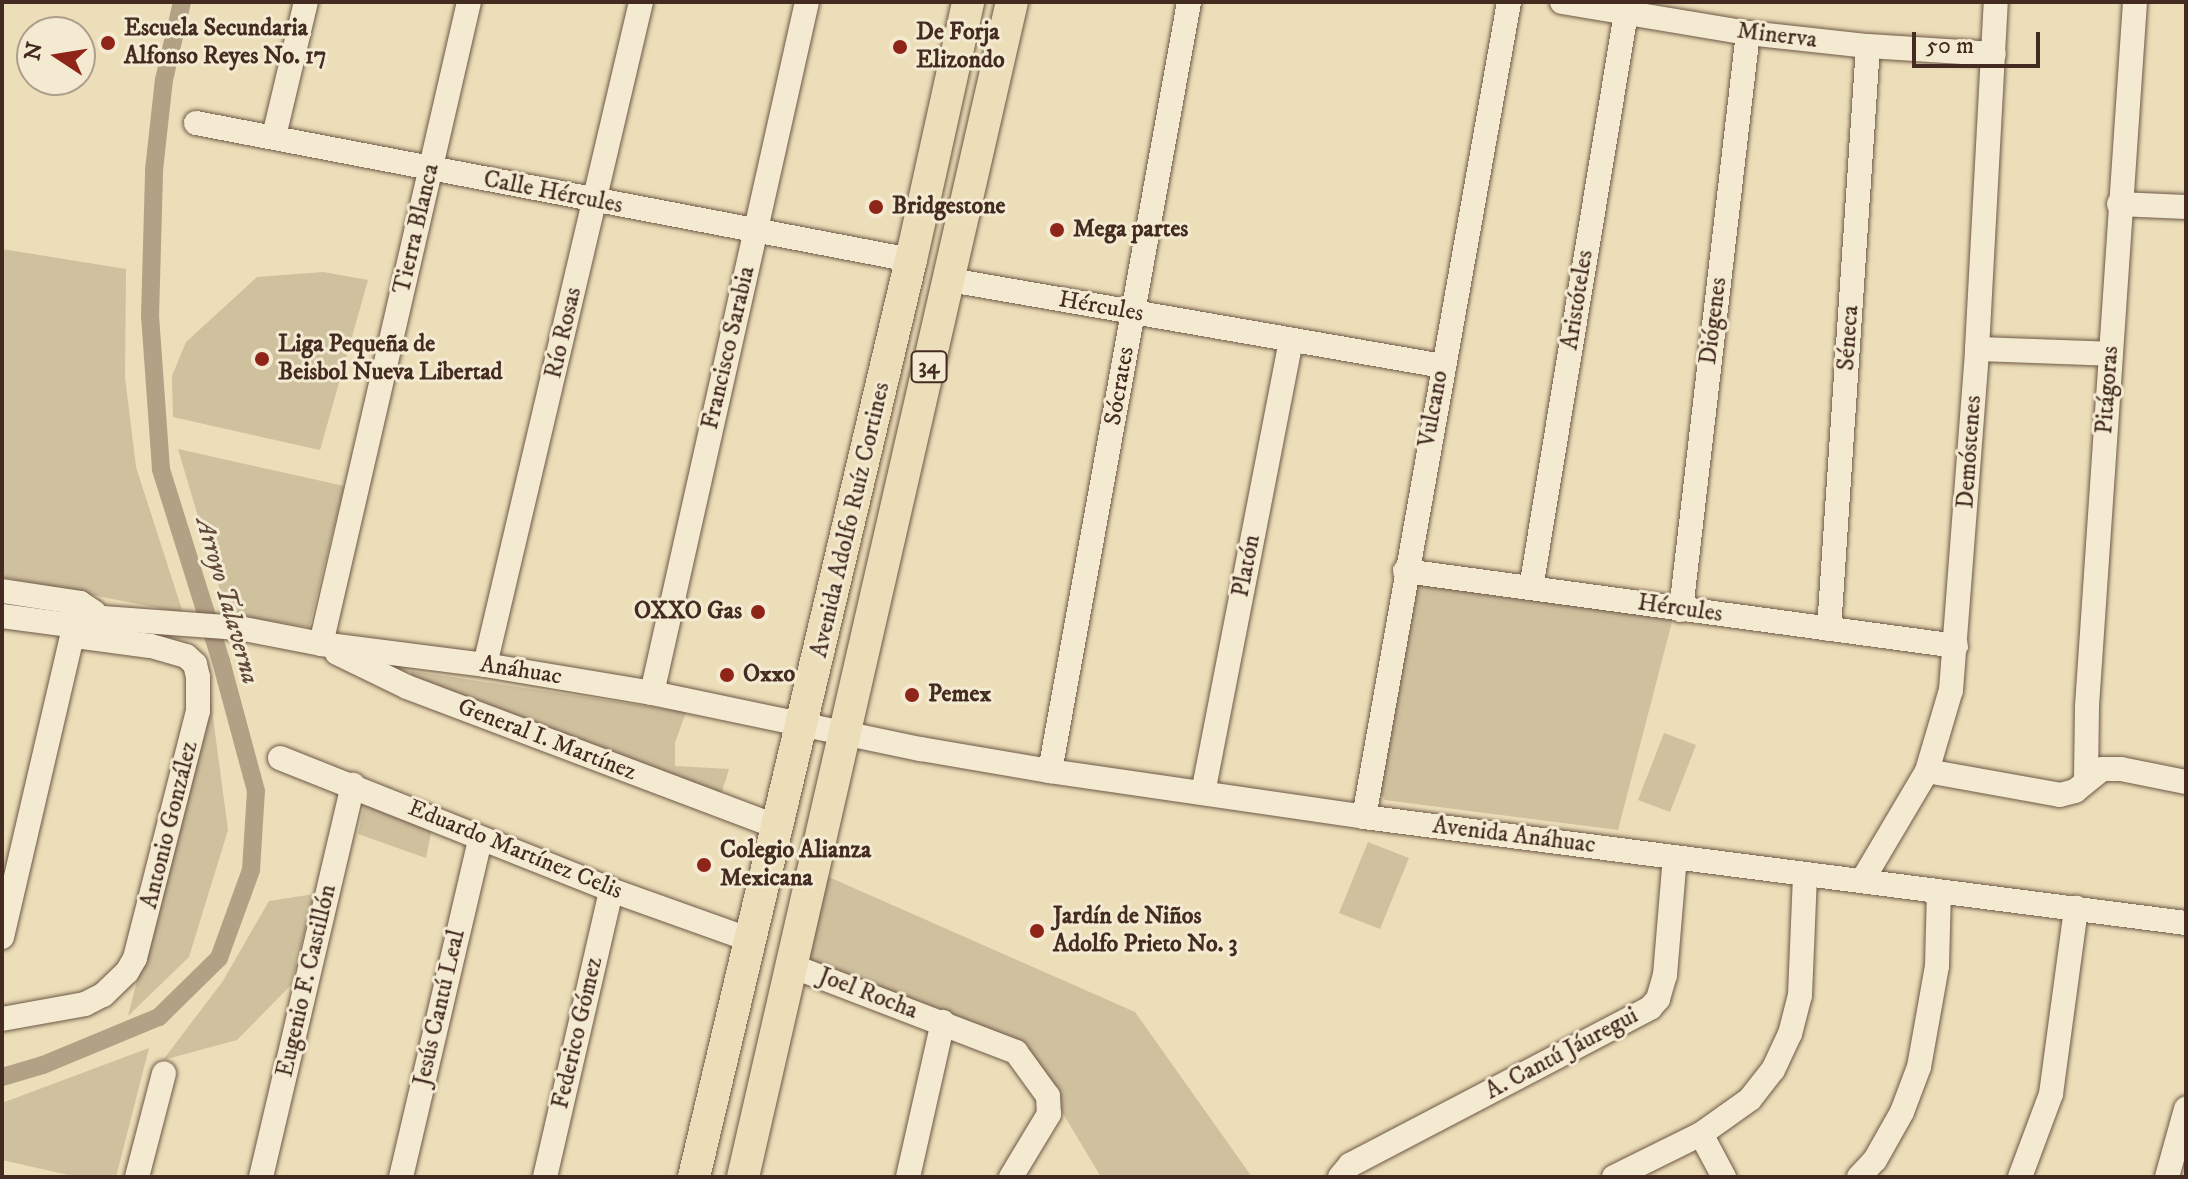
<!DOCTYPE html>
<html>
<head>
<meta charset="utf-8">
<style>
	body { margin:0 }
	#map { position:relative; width:2188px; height:1179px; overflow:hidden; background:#ecdeb8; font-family:"IM FELL DW Pica",serif }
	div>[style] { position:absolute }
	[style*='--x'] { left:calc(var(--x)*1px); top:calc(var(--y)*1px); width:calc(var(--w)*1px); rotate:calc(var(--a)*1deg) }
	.green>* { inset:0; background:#cfc09e }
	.canal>* { height:18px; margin:-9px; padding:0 9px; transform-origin:9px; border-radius:9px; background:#b3a185 }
	.roads { filter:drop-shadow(0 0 2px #6e5847) drop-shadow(0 0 2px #6e5847) }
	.minor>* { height:24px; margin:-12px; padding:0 12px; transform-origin:12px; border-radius:12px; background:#f3ead1 }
	.major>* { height:32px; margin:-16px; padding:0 16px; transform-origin:16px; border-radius:16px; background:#ecdeb8 }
	.dots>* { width:22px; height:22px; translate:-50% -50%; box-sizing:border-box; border:4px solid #f3ead1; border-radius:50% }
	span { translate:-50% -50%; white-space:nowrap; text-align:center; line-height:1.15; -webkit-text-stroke:6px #f3ead1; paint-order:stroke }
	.shield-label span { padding:2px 6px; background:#f3ead1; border:2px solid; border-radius:6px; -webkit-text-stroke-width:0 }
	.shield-label { font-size:22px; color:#442b21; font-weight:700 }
	.poi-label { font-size:24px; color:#442b21; font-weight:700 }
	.left { translate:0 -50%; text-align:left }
	.right { translate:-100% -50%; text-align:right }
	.street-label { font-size:24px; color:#442b21 }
	.water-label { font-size:26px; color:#60483a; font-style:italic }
	.frame { position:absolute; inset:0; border:4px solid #442b21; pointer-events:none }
	.north { position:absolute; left:16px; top:16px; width:80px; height:80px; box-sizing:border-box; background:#f3ead1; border:2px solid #ad9e8b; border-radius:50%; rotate:282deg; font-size:22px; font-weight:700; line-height:32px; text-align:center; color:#442b21 }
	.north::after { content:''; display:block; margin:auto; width:28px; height:36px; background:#8f2418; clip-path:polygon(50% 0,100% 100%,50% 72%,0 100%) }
	.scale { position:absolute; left:1912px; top:32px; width:128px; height:36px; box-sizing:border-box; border:4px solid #442b21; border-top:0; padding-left:10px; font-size:24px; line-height:28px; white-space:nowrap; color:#442b21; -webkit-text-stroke:6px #f3ead1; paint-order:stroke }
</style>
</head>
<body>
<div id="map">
	<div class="green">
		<i style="clip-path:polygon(2px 249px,126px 269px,125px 377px,136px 467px,183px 613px,2px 577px)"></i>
		<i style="clip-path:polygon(323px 272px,368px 280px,320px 450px,173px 417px,172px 376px,186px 342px,257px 277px)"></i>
		<i style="clip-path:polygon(178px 449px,344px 486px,309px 627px,227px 614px)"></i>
		<i style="clip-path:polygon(1419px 584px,1673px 618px,1618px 830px,1385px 800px,1376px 788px,1413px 587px)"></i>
		<i style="clip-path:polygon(411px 671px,686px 712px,675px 743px,675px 766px,729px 769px,721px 795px,411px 675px)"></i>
		<i style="clip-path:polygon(210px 695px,228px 830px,189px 957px,128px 1016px)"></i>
		<i style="clip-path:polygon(1664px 733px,1696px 745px,1670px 812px,1638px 800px)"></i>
		<i style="clip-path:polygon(365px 803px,432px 828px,426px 858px,358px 834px)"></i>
		<i style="clip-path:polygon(1368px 842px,1409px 858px,1380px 929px,1339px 913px)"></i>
		<i style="clip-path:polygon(822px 874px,1135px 1012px,1252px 1177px,1101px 1177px,1025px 1050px,797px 957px)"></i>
		<i style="clip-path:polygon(314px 894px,291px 985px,237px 1040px,163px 1060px,223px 981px,269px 901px)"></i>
		<i style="clip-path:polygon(149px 1048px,116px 1177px,77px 1177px,2px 1160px,2px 1103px)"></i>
	</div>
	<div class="canal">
		<i style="--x:2;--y:1077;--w:43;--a:-16.3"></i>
		<i style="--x:43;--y:1065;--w:126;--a:-22.5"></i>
		<i style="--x:159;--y:1017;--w:84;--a:-44.5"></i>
		<i style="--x:219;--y:958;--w:94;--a:-70"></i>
		<i style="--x:251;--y:870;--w:79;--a:-86.4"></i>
		<i style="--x:256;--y:791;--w:135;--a:-105.1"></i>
		<i style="--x:221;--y:661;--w:201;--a:-107.4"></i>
		<i style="--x:161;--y:469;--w:152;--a:-94.1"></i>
		<i style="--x:150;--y:317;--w:147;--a:-88.4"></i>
		<i style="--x:154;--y:170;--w:91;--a:-83.7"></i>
		<i style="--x:164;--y:80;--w:80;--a:-77"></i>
	</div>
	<div class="roads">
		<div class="minor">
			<i style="--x:1562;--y:2;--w:189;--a:9.5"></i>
			<i style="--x:1748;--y:33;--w:121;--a:6.2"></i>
			<i style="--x:1868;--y:46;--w:126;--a:3.6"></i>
			<i style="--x:196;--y:123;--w:728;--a:10.85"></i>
			<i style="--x:274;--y:136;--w:138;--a:-76.6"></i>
			<i style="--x:2119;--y:204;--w:67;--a:2.6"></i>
			<i style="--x:950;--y:280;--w:499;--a:9.9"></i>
			<i style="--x:1977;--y:349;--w:134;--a:2.1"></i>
			<i style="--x:1405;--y:571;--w:556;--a:7.75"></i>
			<i style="--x:1531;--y:588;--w:583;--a:-80.62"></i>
			<i style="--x:2;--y:591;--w:79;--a:8.7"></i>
			<i style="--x:80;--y:603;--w:17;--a:33"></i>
			<i style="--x:1681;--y:610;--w:581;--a:-83.38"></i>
			<i style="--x:2;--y:616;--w:76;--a:7.6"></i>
			<i style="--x:77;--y:626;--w:27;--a:-17"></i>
			<i style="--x:103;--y:618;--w:136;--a:4.2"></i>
			<i style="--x:239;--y:628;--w:84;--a:11"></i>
			<i style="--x:321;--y:644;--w:165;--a:7.3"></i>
			<i style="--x:485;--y:665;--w:169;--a:9.5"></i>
			<i style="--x:652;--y:693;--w:275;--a:11.8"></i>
			<i style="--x:921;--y:749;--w:131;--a:9.7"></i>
			<i style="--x:1050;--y:771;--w:317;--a:8.3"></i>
			<i style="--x:1364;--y:817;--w:829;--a:7.35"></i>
			<i style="--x:1829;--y:629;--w:584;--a:-86.17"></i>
			<i style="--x:321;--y:644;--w:659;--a:-77.02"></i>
			<i style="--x:337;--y:653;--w:78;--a:25.9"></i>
			<i style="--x:407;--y:687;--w:397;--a:20.7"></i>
			<i style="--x:485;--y:665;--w:681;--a:-76.76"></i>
			<i style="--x:652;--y:693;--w:708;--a:-77.36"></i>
			<i style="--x:280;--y:758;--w:356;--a:21.7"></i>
			<i style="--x:611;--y:890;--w:149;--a:19.7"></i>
			<i style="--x:1050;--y:771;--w:781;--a:-79.75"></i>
			<i style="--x:1927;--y:771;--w:135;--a:10.2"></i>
			<i style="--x:2060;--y:795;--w:16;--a:-15"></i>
			<i style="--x:2075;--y:791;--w:35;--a:-39"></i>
			<i style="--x:2102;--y:769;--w:19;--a:0"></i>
			<i style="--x:2121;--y:769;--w:66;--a:11.3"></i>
			<i style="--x:2086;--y:779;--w:73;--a:-89.2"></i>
			<i style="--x:2087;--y:706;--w:706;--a:-86.1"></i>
			<i style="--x:1203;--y:793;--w:461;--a:-79"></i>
			<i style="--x:1364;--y:817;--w:828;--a:-79.91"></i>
			<i style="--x:1862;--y:881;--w:128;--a:-59.4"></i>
			<i style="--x:1927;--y:771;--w:84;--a:-73.5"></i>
			<i style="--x:1951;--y:690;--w:342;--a:-85.6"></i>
			<i style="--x:1977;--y:349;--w:348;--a:-86.9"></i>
			<i style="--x:2;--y:937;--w:343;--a:-76.9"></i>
			<i style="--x:792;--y:966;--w:240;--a:21"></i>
			<i style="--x:1016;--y:1052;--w:54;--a:54"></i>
			<i style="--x:1048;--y:1096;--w:18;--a:87"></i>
			<i style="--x:1049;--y:1114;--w:74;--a:121.1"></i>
			<i style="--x:2;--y:1019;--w:84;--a:-10.2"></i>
			<i style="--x:85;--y:1004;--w:20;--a:-27"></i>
			<i style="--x:103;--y:995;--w:33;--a:-44"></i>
			<i style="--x:127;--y:972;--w:16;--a:-60"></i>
			<i style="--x:135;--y:958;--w:255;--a:-75.7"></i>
			<i style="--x:198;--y:711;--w:34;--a:-90"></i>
			<i style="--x:198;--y:677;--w:13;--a:-103"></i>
			<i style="--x:195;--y:664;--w:12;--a:-138"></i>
			<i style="--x:186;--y:656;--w:37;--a:-164"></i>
			<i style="--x:150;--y:646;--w:77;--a:-172.5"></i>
			<i style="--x:1701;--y:1134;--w:49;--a:61.9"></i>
			<i style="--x:137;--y:1177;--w:107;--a:-75.4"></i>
			<i style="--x:261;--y:1177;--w:403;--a:-76.8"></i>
			<i style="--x:401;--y:1177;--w:347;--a:-76.8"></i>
			<i style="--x:545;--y:1177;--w:294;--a:-77"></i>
			<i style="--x:908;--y:1177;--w:159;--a:-77.3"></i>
			<i style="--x:1340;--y:1177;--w:16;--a:-50"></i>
			<i style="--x:1350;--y:1165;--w:339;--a:-27.6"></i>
			<i style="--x:1650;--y:1008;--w:12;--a:-48"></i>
			<i style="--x:1658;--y:999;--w:25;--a:-74"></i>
			<i style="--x:1665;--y:975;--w:118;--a:-85.2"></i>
			<i style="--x:1614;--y:1177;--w:97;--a:-26.3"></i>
			<i style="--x:1701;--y:1134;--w:60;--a:-35.5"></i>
			<i style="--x:1750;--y:1099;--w:37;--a:-52"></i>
			<i style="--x:1773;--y:1070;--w:40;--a:-65"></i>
			<i style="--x:1790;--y:1034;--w:40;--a:-75.6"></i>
			<i style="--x:1800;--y:995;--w:121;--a:-87.6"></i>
			<i style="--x:1859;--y:1177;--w:23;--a:-47"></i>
			<i style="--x:1875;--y:1160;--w:55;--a:-60.6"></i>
			<i style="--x:1902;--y:1112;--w:48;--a:-69.3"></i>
			<i style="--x:1919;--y:1067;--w:103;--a:-79.9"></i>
			<i style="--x:1937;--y:966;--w:74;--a:-88.5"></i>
			<i style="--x:2020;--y:1177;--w:89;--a:-69.5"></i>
			<i style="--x:2051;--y:1094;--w:188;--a:-82.3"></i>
			<i style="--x:2167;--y:1177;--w:71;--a:-74.4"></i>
		</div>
		<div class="major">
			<i style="--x:694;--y:1177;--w:942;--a:-76.69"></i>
			<i style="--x:911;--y:260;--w:264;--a:-77.5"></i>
			<i style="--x:743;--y:1177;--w:1205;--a:-77.11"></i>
		</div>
	</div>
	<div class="dots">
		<i style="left:108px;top:43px;background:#8f2418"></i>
		<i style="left:900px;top:47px;background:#8f2418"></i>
		<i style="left:876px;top:207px;background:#8f2418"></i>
		<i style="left:1057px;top:230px;background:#8f2418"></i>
		<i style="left:262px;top:359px;background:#8f2418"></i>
		<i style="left:758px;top:612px;background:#8f2418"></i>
		<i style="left:727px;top:675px;background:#8f2418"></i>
		<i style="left:912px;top:695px;background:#8f2418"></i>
		<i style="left:704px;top:865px;background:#8f2418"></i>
		<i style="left:1037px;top:931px;background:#8f2418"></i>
	</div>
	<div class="shield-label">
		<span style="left:929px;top:367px">34</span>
	</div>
	<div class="poi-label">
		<span class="left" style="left:124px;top:43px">Escuela Secundaria<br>Alfonso Reyes No. 17</span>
		<span class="left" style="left:916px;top:47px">De Forja<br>Elizondo</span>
		<span class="left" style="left:892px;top:207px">Bridgestone</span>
		<span class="left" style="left:1073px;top:230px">Mega partes</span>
		<span class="left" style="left:278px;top:359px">Liga Pequeña de<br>Beisbol Nueva Libertad</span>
		<span class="right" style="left:742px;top:612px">OXXO Gas</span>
		<span class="left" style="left:743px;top:675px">Oxxo</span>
		<span class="left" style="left:928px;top:695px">Pemex</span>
		<span class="left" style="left:720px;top:865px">Colegio Alianza<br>Mexicana</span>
		<span class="left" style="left:1053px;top:931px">Jardín de Niños<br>Adolfo Prieto No. 3</span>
	</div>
	<div class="street-label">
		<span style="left:1777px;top:36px;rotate:7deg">Minerva</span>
		<span style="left:553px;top:193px;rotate:11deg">Calle Hércules</span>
		<span style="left:417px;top:229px;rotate:-77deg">Tierra Blanca</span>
		<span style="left:1578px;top:300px;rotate:-81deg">Aristóteles</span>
		<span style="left:1101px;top:307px;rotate:10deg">Hércules</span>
		<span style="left:1714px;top:321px;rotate:-83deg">Diógenes</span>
		<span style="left:564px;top:333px;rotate:-77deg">Río Rosas</span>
		<span style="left:1849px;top:338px;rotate:-86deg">Séneca</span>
		<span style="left:729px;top:348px;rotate:-77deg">Francisco Sarabia</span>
		<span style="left:1120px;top:386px;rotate:-80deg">Sócrates</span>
		<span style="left:2108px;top:390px;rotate:-86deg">Pitágoras</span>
		<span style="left:1434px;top:409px;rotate:-80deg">Vulcano</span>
		<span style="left:1970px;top:452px;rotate:-86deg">Demóstenes</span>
		<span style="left:851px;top:520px;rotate:-77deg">Avenida Adolfo Ruíz Cortines</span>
		<span style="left:1247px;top:566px;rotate:-79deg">Platón</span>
		<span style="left:1680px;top:609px;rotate:8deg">Hércules</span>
		<span style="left:521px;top:671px;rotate:9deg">Anáhuac</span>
		<span style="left:547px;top:740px;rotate:21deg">General I. Martínez</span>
		<span style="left:170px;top:825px;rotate:-76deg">Antonio González</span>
		<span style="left:1514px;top:836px;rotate:7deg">Avenida Anáhuac</span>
		<span style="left:515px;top:850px;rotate:22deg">Eduardo Martínez Celis</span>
		<span style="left:307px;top:981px;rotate:-77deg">Eugenio F. Castillón</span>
		<span style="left:868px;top:994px;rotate:21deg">Joel Rocha</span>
		<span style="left:440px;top:1008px;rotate:-77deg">Jesús Cantú Leal</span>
		<span style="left:578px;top:1033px;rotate:-77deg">Federico Gómez</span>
		<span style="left:1562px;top:1054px;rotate:-28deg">A. Cantú Jáuregui</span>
	</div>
	<div class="water-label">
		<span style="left:227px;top:601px;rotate:74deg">Arroyo Talaverna</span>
	</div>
	<div class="frame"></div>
	<div class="north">N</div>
	<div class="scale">50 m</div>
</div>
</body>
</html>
